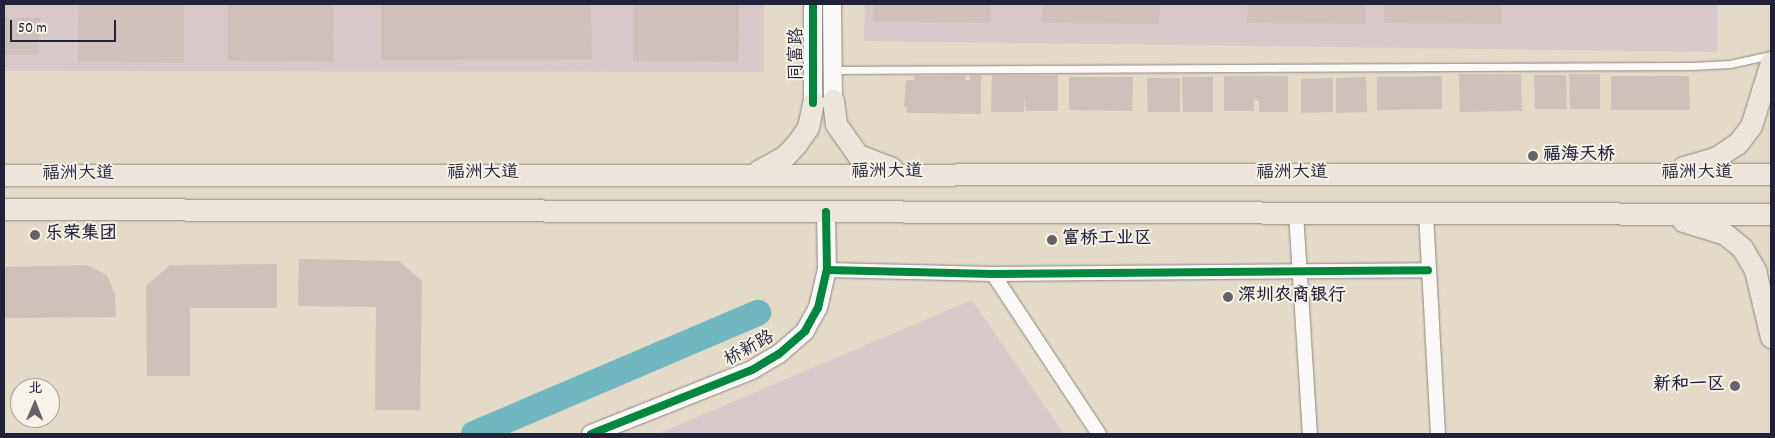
<!DOCTYPE html>
<html>
<head>
<meta charset="utf-8">
<style>
	body { margin:0 }
	#map { position:relative; width:1775px; height:438px; overflow:hidden; background:#e3dac7; font-family:Dekko,"LXGW WenKai TC",sans-serif }
	div>[style] { position:absolute }
	[style*='--x'] { left:calc(var(--x)*1px); top:calc(var(--y)*1px); width:calc(var(--w)*1px); rotate:calc(var(--a)*1deg) }
	.industrial>* { inset:0; background:#d8cacb }
	.river>* { height:26px; margin:-13px; padding:0 13px; transform-origin:13px; border-radius:13px; background:#70b7c1 }
	.building>* { inset:0; background:#cec0ba }
	.roads { filter:drop-shadow(0 0 1px #8c8782) drop-shadow(0 0 1px #8c8782) }
	.service>* { height:7px; margin:-3.5px; padding:0 3.5px; transform-origin:3.5px; border-radius:3.5px; background:#fbf9f7 }
	.minor>* { height:14px; margin:-7px; padding:0 7px; transform-origin:7px; border-radius:7px; background:#fbf9f7 }
	.tertiary>* { height:18px; margin:-9px; padding:0 9px; transform-origin:9px; border-radius:9px; background:#fbf9f7 }
	.primary>* { height:21px; margin:-10.5px; padding:0 10.5px; transform-origin:10.5px; border-radius:10.5px; background:#ede4db }
	.cycleway>* { height:8px; margin:-4px; padding:0 4px; transform-origin:4px; border-radius:4px; background:#00873e }
	.dots>* { width:14px; height:14px; translate:-50% -50%; box-sizing:border-box; border:2px solid #f7f3e8; border-radius:50% }
	span { translate:-50% -50%; white-space:nowrap; text-align:center; line-height:1.15; -webkit-text-stroke:4px #f7f3e8; paint-order:stroke }
	.street-label { font-size:18px; color:#22223b }
	.poi-label { font-size:18px; color:#22223b; font-weight:700 }
	.left { translate:0 -50%; text-align:left }
	.right { translate:-100% -50%; text-align:right }
	.frame { position:absolute; inset:0; border:5px solid #22223b; pointer-events:none }
	.north { position:absolute; left:10px; top:378px; width:50px; height:50px; box-sizing:border-box; background:#f7f3e8; border:1px solid #a29fa3; border-radius:50%; rotate:1deg; font-size:14px; font-weight:700; line-height:20px; text-align:center; color:#22223b }
	.north::after { content:''; display:block; margin:auto; width:18px; height:22px; background:#66626c; clip-path:polygon(50% 0,100% 100%,50% 72%,0 100%) }
	.scale { position:absolute; left:10px; top:20px; width:106px; height:22px; box-sizing:border-box; border:2px solid #22223b; border-top:0; padding-left:6px; font-size:15px; line-height:18px; white-space:nowrap; color:#22223b; -webkit-text-stroke:4px #f7f3e8; paint-order:stroke }
</style>
</head>
<body>
<div id="map">
	<div class="industrial">
		<i style="clip-path:polygon(4px 4px,764px 4px,764px 72px,4px 71px)"></i>
		<i style="clip-path:polygon(865px 4px,1717px 4px,1717px 52px,864px 41px)"></i>
		<i style="clip-path:polygon(972px 300px,1064px 434px,657px 434px)"></i>
	</div>
	<div class="river">
		<i style="--x:474;--y:434;--w:309;--a:-23.1"></i>
	</div>
	<div class="building">
		<i style="clip-path:polygon(79px 4px,184px 4px,184px 63px,78px 62px)"></i>
		<i style="clip-path:polygon(228px 4px,334px 4px,333px 62px,228px 61px)"></i>
		<i style="clip-path:polygon(381px 4px,591px 4px,592px 59px,381px 60px)"></i>
		<i style="clip-path:polygon(633px 4px,739px 4px,738px 62px,633px 61px)"></i>
		<i style="clip-path:polygon(873px 4px,991px 4px,991px 23px,873px 22px)"></i>
		<i style="clip-path:polygon(1042px 4px,1160px 4px,1159px 24px,1041px 23px)"></i>
		<i style="clip-path:polygon(1248px 4px,1366px 4px,1366px 24px,1247px 23px)"></i>
		<i style="clip-path:polygon(1384px 4px,1502px 4px,1502px 24px,1384px 23px)"></i>
		<i style="clip-path:polygon(4px 17px,40px 18px,39px 55px,4px 55px)"></i>
		<i style="clip-path:polygon(1459px 74px,1521px 74px,1522px 111px,1460px 112px)"></i>
		<i style="clip-path:polygon(1569px 74px,1600px 74px,1600px 109px,1570px 109px)"></i>
		<i style="clip-path:polygon(970px 75px,981px 75px,981px 114px,907px 113px,907px 107px,904px 107px,906px 80px,914px 80px,914px 76px,965px 76px,965px 80px,970px 80px)"></i>
		<i style="clip-path:polygon(992px 75px,1058px 75px,1058px 111px,1026px 111px,1024px 99px,1024px 112px,991px 112px)"></i>
		<i style="clip-path:polygon(1534px 75px,1566px 75px,1567px 109px,1535px 109px)"></i>
		<i style="clip-path:polygon(1224px 76px,1288px 76px,1288px 112px,1259px 112px,1259px 101px,1254px 100px,1254px 111px,1224px 111px)"></i>
		<i style="clip-path:polygon(1442px 76px,1442px 109px,1377px 110px,1377px 77px)"></i>
		<i style="clip-path:polygon(1611px 76px,1689px 76px,1690px 110px,1611px 110px)"></i>
		<i style="clip-path:polygon(1069px 77px,1133px 77px,1132px 111px,1069px 110px)"></i>
		<i style="clip-path:polygon(1182px 77px,1213px 77px,1213px 112px,1183px 112px)"></i>
		<i style="clip-path:polygon(1366px 77px,1367px 112px,1336px 113px,1336px 78px)"></i>
		<i style="clip-path:polygon(1147px 78px,1180px 78px,1180px 112px,1148px 112px)"></i>
		<i style="clip-path:polygon(1333px 78px,1333px 112px,1301px 113px,1301px 79px)"></i>
		<i style="clip-path:polygon(299px 259px,399px 261px,422px 281px,420px 410px,375px 410px,376px 307px,298px 306px)"></i>
		<i style="clip-path:polygon(277px 264px,277px 308px,190px 308px,190px 376px,147px 376px,146px 286px,170px 265px)"></i>
		<i style="clip-path:polygon(87px 265px,107px 275px,115px 295px,116px 317px,4px 318px,4px 267px)"></i>
	</div>
	<div class="roads">
		<div class="service">
			<i style="--x:833;--y:70;--w:859;--a:-0.27"></i>
			<i style="--x:1692;--y:66;--w:38;--a:-3"></i>
			<i style="--x:1730;--y:64;--w:42;--a:-12.4"></i>
		</div>
		<div class="minor">
			<i style="--x:1296;--y:213;--w:221;--a:86.4"></i>
			<i style="--x:1426;--y:213;--w:221;--a:86.9"></i>
			<i style="--x:827;--y:270;--w:166;--a:1.4"></i>
			<i style="--x:993;--y:274;--w:435;--a:-0.5"></i>
			<i style="--x:993;--y:274;--w:192;--a:56.5"></i>
		</div>
		<div class="tertiary">
			<i style="--x:813;--y:4;--w:99;--a:90"></i>
			<i style="--x:832;--y:4;--w:96;--a:89.4"></i>
			<i style="--x:591;--y:434;--w:173;--a:-21.7"></i>
			<i style="--x:752;--y:370;--w:31;--a:-31"></i>
			<i style="--x:779;--y:354;--w:35;--a:-41"></i>
			<i style="--x:805;--y:331;--w:26;--a:-61"></i>
			<i style="--x:818;--y:308;--w:39;--a:-77"></i>
			<i style="--x:827;--y:270;--w:58;--a:-91"></i>
		</div>
		<div class="primary">
			<i style="--x:833;--y:100;--w:24;--a:83"></i>
			<i style="--x:836;--y:124;--w:38;--a:55"></i>
			<i style="--x:858;--y:155;--w:36;--a:21"></i>
			<i style="--x:1683;--y:167;--w:35;--a:-16"></i>
			<i style="--x:1717;--y:157;--w:25;--a:-34"></i>
			<i style="--x:1738;--y:143;--w:21;--a:-53"></i>
			<i style="--x:1751;--y:126;--w:67;--a:-72.6"></i>
			<i style="--x:758;--y:171;--w:31;--a:-29"></i>
			<i style="--x:785;--y:156;--w:18;--a:-47"></i>
			<i style="--x:797;--y:143;--w:19;--a:-55"></i>
			<i style="--x:808;--y:127;--w:25;--a:-78"></i>
			<i style="--x:4;--y:175;--w:1767;--a:-0.03"></i>
			<i style="--x:4;--y:209;--w:1767;--a:0.16"></i>
			<i style="--x:1683;--y:221;--w:44;--a:17.2"></i>
			<i style="--x:1725;--y:234;--w:22;--a:39"></i>
			<i style="--x:1742;--y:248;--w:26;--a:59"></i>
			<i style="--x:1755;--y:270;--w:69;--a:76.6"></i>
		</div>
	</div>
	<div class="cycleway">
		<i style="--x:813;--y:4;--w:99;--a:90"></i>
		<i style="--x:827;--y:270;--w:166;--a:1.4"></i>
		<i style="--x:993;--y:274;--w:435;--a:-0.5"></i>
		<i style="--x:591;--y:434;--w:173;--a:-21.7"></i>
		<i style="--x:752;--y:370;--w:31;--a:-31"></i>
		<i style="--x:779;--y:354;--w:35;--a:-41"></i>
		<i style="--x:805;--y:331;--w:26;--a:-61"></i>
		<i style="--x:818;--y:308;--w:39;--a:-77"></i>
		<i style="--x:827;--y:270;--w:58;--a:-91"></i>
	</div>
	<div class="dots">
		<i style="left:1533px;top:156px;background:#66626c"></i>
		<i style="left:35px;top:235px;background:#66626c"></i>
		<i style="left:1052px;top:240px;background:#66626c"></i>
		<i style="left:1228px;top:297px;background:#66626c"></i>
		<i style="left:1735px;top:386px;background:#66626c"></i>
	</div>
	<div class="street-label">
		<span style="left:798px;top:54px;rotate:-90deg">同富路</span>
		<span style="left:887px;top:173px">福洲大道</span>
		<span style="left:483px;top:174px">福洲大道</span>
		<span style="left:1292px;top:174px">福洲大道</span>
		<span style="left:1697px;top:174px">福洲大道</span>
		<span style="left:78px;top:175px">福洲大道</span>
		<span style="left:750px;top:350px;rotate:-29deg">桥新路</span>
	</div>
	<div class="poi-label">
		<span class="left" style="left:1543px;top:156px">福海天桥</span>
		<span class="left" style="left:45px;top:235px">乐荣集团</span>
		<span class="left" style="left:1062px;top:240px">富桥工业区</span>
		<span class="left" style="left:1238px;top:297px">深圳农商银行</span>
		<span class="right" style="left:1725px;top:386px">新和一区</span>
	</div>
	<div class="frame"></div>
	<div class="north">北</div>
	<div class="scale">50 m</div>
</div>
</body>
</html>
